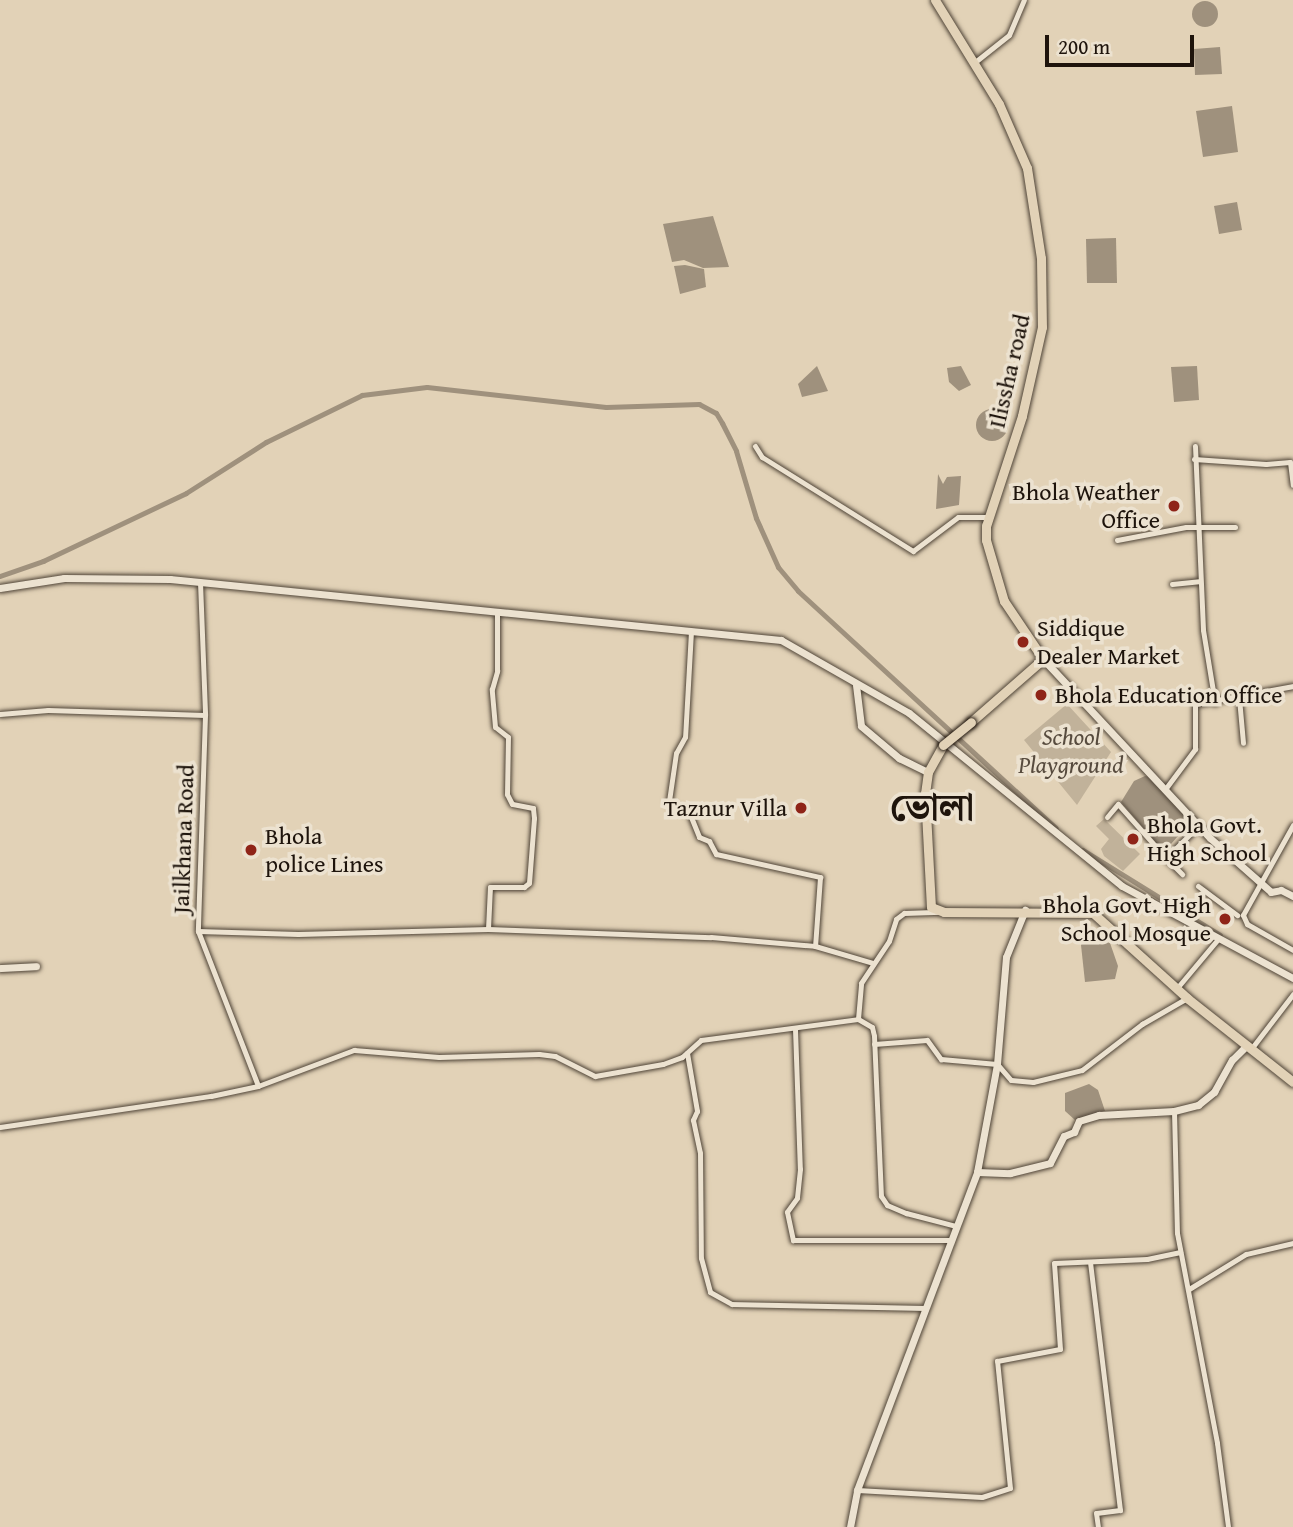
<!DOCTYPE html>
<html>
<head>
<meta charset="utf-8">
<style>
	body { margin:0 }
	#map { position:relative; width:1293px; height:1527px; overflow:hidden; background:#e2d2b7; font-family:"Gentium Book Plus","Noto Serif Bengali",serif }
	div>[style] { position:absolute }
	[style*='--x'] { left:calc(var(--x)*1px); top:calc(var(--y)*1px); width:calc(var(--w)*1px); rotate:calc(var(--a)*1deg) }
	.green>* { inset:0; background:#c1b29a }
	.water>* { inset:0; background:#9f917d }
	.round { border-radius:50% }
	.canal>* { height:5px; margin:-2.5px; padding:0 2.5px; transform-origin:2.5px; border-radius:2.5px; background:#9f917d }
	.roads { filter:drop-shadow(0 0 2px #4f4437) drop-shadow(0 0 2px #4f4437) }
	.minor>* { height:5px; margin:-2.5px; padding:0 2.5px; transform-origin:2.5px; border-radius:2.5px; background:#ece2d0 }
	.tertiary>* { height:7px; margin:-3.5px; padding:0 3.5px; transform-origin:3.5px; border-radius:3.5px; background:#ece2d0 }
	.primary>* { height:9px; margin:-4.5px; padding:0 4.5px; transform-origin:4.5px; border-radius:4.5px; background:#e2d2b7 }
	.bridges { filter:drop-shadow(0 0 2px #1e140c) drop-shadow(0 0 2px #1e140c) }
	.primary-bridge>* { height:9px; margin:-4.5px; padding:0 4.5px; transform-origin:4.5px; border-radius:4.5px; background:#e2d2b7 }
	.dots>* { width:19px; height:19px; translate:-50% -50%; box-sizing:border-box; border:4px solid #ece2d0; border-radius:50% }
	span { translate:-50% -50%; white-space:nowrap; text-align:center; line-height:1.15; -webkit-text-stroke:7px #ece2d0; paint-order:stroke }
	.street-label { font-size:24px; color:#1e140c }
	.poi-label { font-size:24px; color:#1e140c }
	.right { translate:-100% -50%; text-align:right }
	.left { translate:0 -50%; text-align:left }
	.park-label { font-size:24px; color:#574b3e; font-style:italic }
	.town-label { font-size:38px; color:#1e140c; font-weight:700 }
	.scale { position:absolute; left:1045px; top:35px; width:149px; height:32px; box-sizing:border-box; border:4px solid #1e140c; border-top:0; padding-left:9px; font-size:21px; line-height:24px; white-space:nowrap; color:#1e140c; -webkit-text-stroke:5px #ece2d0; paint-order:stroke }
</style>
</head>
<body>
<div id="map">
	<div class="green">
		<i style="clip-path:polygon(1067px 704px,1111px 752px,1077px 805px,1024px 740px)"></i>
		<i style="clip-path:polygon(1104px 819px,1140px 854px,1123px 871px,1104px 856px,1101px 849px,1109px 839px,1096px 826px)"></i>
	</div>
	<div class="water">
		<i class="round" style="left:1192px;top:1px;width:26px;height:26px"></i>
		<i style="clip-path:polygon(1220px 47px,1222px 74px,1195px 75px,1194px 49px)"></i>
		<i style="clip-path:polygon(1232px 106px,1238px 152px,1203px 157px,1196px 111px)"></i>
		<i style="clip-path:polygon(1237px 202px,1242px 230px,1219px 234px,1214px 206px)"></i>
		<i style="clip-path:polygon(713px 216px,729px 267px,703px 268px,684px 260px,672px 262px,663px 224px)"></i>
		<i style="clip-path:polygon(1116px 238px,1117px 283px,1087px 283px,1086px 239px)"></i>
		<i style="clip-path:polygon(685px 265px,704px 269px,706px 287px,680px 294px,674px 266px)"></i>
		<i style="clip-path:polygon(817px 366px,828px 391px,802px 397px,798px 384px)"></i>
		<i style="clip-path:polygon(961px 366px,971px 385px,959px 391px,949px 382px,947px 368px)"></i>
		<i style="clip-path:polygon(1197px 366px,1199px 400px,1174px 402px,1171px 367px)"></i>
		<i class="round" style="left:976px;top:409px;width:32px;height:32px"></i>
		<i style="clip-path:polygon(938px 474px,943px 484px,947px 477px,961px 476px,959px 505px,936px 509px)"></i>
		<i style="clip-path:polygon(1145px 776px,1154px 778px,1192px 820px,1164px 852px,1121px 802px,1134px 781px)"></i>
		<i style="clip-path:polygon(1086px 936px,1110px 943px,1118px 966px,1115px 979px,1085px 982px,1081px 945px)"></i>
		<i style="clip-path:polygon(1089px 1084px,1098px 1090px,1105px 1111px,1075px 1120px,1065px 1111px,1065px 1093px)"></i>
	</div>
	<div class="canal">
		<i style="--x:0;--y:576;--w:46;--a:-19.2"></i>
		<i style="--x:43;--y:561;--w:158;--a:-25.4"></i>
		<i style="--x:186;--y:493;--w:95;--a:-32.5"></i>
		<i style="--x:266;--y:442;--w:107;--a:-26.1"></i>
		<i style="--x:362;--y:395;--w:65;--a:-7"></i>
		<i style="--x:427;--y:387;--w:180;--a:6.4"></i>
		<i style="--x:606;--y:407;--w:93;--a:-1.8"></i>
		<i style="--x:699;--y:404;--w:19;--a:28"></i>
		<i style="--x:716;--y:413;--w:12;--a:59"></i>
		<i style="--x:722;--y:423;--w:31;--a:63"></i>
		<i style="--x:736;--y:451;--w:70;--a:73.4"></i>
		<i style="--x:756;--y:518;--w:54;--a:65.8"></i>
		<i style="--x:778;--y:567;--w:31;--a:50"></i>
		<i style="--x:798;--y:591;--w:350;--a:42.6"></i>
		<i style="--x:1083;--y:850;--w:161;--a:31.8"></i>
	</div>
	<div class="roads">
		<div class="minor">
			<i style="--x:975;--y:62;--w:43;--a:-38.5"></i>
			<i style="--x:1009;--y:35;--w:38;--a:-67"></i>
			<i style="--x:755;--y:446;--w:13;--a:58"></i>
			<i style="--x:762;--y:457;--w:178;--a:31.9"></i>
			<i style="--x:913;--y:551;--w:56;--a:-37.1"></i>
			<i style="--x:958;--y:517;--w:31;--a:0"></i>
			<i style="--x:1195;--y:446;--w:184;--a:87.5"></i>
			<i style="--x:1203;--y:630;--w:74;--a:80.7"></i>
			<i style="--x:1194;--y:459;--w:72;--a:4"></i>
			<i style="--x:1266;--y:464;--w:24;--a:-5"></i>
			<i style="--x:1290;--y:462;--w:23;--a:83"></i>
			<i style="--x:1117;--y:540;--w:70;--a:-10.7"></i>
			<i style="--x:1186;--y:527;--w:49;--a:0"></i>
			<i style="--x:200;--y:582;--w:133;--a:87.8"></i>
			<i style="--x:205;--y:715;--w:216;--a:91.9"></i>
			<i style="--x:198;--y:931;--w:166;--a:68.8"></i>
			<i style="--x:1172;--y:584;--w:27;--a:-6"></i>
			<i style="--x:691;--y:631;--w:106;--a:93.2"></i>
			<i style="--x:685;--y:737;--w:18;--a:119"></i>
			<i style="--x:676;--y:753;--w:49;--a:98.3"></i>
			<i style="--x:669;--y:801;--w:7;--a:63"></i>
			<i style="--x:672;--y:807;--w:18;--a:16"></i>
			<i style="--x:689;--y:812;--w:27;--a:68"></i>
			<i style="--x:699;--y:837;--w:11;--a:22"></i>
			<i style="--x:709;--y:841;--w:15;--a:62"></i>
			<i style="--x:716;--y:854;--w:107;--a:12.5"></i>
			<i style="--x:820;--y:877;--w:69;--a:94.1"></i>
			<i style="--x:1239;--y:698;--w:45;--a:84.9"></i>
			<i style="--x:0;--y:714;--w:48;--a:-4.8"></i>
			<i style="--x:48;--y:710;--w:157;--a:1.8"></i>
			<i style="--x:1166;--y:788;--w:49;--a:-53.4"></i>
			<i style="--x:1195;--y:749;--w:45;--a:-90"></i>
			<i style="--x:1195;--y:704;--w:100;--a:-10.4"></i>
			<i style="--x:1107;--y:817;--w:17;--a:-50"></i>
			<i style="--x:1118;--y:804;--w:72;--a:48.4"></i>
			<i style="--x:1166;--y:858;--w:47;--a:-45"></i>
			<i style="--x:1293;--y:825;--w:103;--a:119.1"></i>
			<i style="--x:1243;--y:915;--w:10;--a:66"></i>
			<i style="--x:1247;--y:924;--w:53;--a:29.5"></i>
			<i style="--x:1166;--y:858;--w:23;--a:45"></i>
			<i style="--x:1198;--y:886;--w:49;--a:36.6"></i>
			<i style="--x:488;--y:929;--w:42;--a:-87.3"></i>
			<i style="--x:490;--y:887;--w:34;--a:0"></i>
			<i style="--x:524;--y:887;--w:6;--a:-39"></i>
			<i style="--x:529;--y:883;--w:65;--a:-85.6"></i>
			<i style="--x:534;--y:818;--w:10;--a:-96"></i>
			<i style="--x:533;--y:808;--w:21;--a:-169"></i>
			<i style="--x:512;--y:804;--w:11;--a:-117"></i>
			<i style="--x:507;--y:794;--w:57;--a:-89"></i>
			<i style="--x:508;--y:737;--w:16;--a:-142"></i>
			<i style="--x:495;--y:727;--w:38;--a:-95"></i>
			<i style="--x:492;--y:689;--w:19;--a:-74"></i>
			<i style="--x:497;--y:671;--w:57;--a:-90"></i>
			<i style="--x:198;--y:931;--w:100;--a:1.7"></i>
			<i style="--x:298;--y:934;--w:190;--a:-1.5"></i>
			<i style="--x:488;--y:929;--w:223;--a:2.1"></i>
			<i style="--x:711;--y:937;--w:104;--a:4.9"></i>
			<i style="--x:815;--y:946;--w:60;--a:16.3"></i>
			<i style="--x:1177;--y:988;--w:65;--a:-50"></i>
			<i style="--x:858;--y:1019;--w:16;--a:30"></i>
			<i style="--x:872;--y:1027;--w:9;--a:77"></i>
			<i style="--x:874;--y:1036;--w:160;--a:87.5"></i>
			<i style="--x:881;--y:1196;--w:11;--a:56"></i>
			<i style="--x:887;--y:1205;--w:21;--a:23"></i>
			<i style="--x:906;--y:1213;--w:52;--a:14.6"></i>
			<i style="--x:795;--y:1029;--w:140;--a:88"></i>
			<i style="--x:800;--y:1169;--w:29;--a:96"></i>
			<i style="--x:797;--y:1198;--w:17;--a:126"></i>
			<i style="--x:787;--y:1212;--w:29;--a:78"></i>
			<i style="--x:793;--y:1240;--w:157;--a:0"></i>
			<i style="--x:874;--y:1044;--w:53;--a:-4.3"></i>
			<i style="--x:927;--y:1040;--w:24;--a:54"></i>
			<i style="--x:941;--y:1059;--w:56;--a:5.1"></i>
			<i style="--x:997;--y:1064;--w:21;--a:49"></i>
			<i style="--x:1011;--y:1080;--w:22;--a:5"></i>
			<i style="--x:1033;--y:1082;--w:50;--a:-13.8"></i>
			<i style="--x:1082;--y:1070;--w:76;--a:-37.5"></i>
			<i style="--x:1142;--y:1024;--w:52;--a:-30"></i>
			<i style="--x:1251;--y:1049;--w:69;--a:-52.6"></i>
			<i style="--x:687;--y:1053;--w:59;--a:80.2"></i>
			<i style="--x:697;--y:1111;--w:10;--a:114"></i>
			<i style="--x:693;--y:1120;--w:34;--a:78"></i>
			<i style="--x:700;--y:1153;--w:105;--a:89.5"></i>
			<i style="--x:701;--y:1258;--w:35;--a:75"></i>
			<i style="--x:710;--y:1292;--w:25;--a:29"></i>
			<i style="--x:732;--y:1304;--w:191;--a:1.2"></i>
			<i style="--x:1174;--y:1111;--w:122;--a:88.6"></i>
			<i style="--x:1177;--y:1233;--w:214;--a:79.2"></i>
			<i style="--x:1217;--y:1443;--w:85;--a:82.5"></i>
			<i style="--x:0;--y:1127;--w:213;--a:-8.4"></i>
			<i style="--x:211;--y:1096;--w:48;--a:-12"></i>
			<i style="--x:258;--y:1086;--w:103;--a:-20.6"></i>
			<i style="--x:354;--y:1050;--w:85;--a:4.7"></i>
			<i style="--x:439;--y:1057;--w:100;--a:-1.7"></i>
			<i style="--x:539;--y:1054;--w:16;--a:7"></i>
			<i style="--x:555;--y:1056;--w:45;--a:26.6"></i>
			<i style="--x:595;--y:1076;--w:69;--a:-10"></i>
			<i style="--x:663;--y:1064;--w:20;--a:-20"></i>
			<i style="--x:682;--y:1057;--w:25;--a:-42"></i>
			<i style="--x:701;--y:1040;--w:158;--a:-7.6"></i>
			<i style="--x:858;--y:1019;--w:36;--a:-85"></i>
			<i style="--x:861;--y:983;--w:50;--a:-56.3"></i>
			<i style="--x:889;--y:941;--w:23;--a:-72"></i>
			<i style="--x:896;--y:919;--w:10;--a:-37"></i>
			<i style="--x:904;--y:913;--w:37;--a:-2"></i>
			<i style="--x:1090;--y:1262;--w:250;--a:83.1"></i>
			<i style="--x:1120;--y:1510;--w:24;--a:173"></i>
			<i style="--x:1096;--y:1513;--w:14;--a:82"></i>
			<i style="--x:1189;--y:1289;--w:67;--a:-31.6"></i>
			<i style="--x:1246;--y:1254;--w:48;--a:-13.2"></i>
			<i style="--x:857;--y:1490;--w:125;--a:3.2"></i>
			<i style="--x:982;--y:1497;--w:29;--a:-18"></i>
			<i style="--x:1010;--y:1488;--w:128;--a:-95.8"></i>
			<i style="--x:997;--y:1361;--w:64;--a:-10.8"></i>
			<i style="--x:1060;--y:1349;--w:86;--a:-94"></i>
			<i style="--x:1054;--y:1263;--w:93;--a:-2.5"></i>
			<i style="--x:1147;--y:1259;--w:34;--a:-12"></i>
		</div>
		<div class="tertiary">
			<i style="--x:0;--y:588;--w:65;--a:-8.9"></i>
			<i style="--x:64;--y:578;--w:106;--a:0.5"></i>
			<i style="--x:170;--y:579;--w:614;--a:5.7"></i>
			<i style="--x:781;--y:640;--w:147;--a:29.7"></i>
			<i style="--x:909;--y:713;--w:274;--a:39.1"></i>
			<i style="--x:1122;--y:886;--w:194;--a:28.3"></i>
			<i style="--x:1043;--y:659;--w:245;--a:47"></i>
			<i style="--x:1210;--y:838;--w:81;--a:41.5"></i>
			<i style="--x:1271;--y:892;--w:10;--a:-11"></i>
			<i style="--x:1281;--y:890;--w:13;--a:27"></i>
			<i style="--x:856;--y:685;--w:41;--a:83"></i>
			<i style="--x:861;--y:726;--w:50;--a:40.1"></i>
			<i style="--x:899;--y:758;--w:32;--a:26"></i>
			<i style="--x:0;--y:968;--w:36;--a:-3"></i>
			<i style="--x:977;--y:1172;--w:33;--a:2"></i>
			<i style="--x:1010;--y:1173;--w:41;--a:-14"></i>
			<i style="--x:1050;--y:1163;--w:30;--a:-63"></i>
			<i style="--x:1064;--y:1136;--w:11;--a:-22"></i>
			<i style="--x:1074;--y:1132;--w:12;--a:-66"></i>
			<i style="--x:1079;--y:1121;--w:21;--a:-17"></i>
			<i style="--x:1099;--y:1115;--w:75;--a:-3.1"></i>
			<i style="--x:1174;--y:1111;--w:25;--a:-14"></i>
			<i style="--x:1198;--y:1105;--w:21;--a:-39"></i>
			<i style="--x:1214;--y:1092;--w:37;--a:-61"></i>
			<i style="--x:1232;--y:1060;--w:21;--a:-45"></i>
			<i style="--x:850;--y:1527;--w:38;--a:-79"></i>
			<i style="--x:857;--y:1490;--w:340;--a:-69.3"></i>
			<i style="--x:977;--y:1172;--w:110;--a:-79.5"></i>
			<i style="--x:997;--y:1064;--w:107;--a:-85.2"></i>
			<i style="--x:1006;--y:957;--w:51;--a:-68"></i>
		</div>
		<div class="primary">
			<i style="--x:935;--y:0;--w:122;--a:58.4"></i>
			<i style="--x:999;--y:104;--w:70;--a:66.4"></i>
			<i style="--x:1027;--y:168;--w:91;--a:81.2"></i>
			<i style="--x:1041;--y:258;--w:69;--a:89.2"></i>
			<i style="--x:1042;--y:327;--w:91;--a:102.7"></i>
			<i style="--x:1022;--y:416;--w:116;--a:108.1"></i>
			<i style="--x:986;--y:526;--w:14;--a:90"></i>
			<i style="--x:986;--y:540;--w:64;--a:73.6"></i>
			<i style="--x:1004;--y:601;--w:70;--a:56.1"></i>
			<i style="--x:1043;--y:659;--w:96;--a:138.8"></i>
			<i style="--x:943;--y:745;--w:31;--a:119"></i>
			<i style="--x:928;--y:772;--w:21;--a:98"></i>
			<i style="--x:925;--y:793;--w:114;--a:87"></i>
			<i style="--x:931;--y:907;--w:14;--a:21"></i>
			<i style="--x:944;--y:912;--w:149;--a:0.4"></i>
			<i style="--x:1093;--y:913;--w:127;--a:42.1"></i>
			<i style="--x:1187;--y:998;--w:135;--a:38.4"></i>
		</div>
	</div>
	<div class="bridges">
		<div class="primary-bridge">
			<i style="--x:943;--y:745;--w:36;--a:-39"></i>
		</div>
	</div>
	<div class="dots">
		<i style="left:1174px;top:506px;background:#8f2418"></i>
		<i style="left:1023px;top:642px;background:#8f2418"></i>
		<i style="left:1041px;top:695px;background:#8f2418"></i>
		<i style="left:801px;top:808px;background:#8f2418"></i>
		<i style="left:1133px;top:839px;background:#8f2418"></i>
		<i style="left:251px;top:850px;background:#8f2418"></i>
		<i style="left:1225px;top:919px;background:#8f2418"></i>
	</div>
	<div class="street-label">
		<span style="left:1009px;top:371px;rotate:-77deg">Ilissha road</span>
		<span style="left:183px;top:839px;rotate:-88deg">Jailkhana Road</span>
	</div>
	<div class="poi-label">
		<span class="right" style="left:1160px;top:506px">Bhola Weather<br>Office</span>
		<span class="left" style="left:1037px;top:642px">Siddique<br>Dealer Market</span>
		<span class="left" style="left:1055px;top:695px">Bhola Education Office</span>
		<span class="right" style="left:787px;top:808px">Taznur Villa</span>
		<span class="left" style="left:1147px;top:839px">Bhola Govt.<br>High School</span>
		<span class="left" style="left:265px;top:850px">Bhola<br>police Lines</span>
		<span class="right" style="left:1211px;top:919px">Bhola Govt. High<br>School Mosque</span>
	</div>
	<div class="park-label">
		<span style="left:1071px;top:751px">School<br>Playground</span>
	</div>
	<div class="town-label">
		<span style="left:932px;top:807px">ভোলা</span>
	</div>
	<div class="scale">200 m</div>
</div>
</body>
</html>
